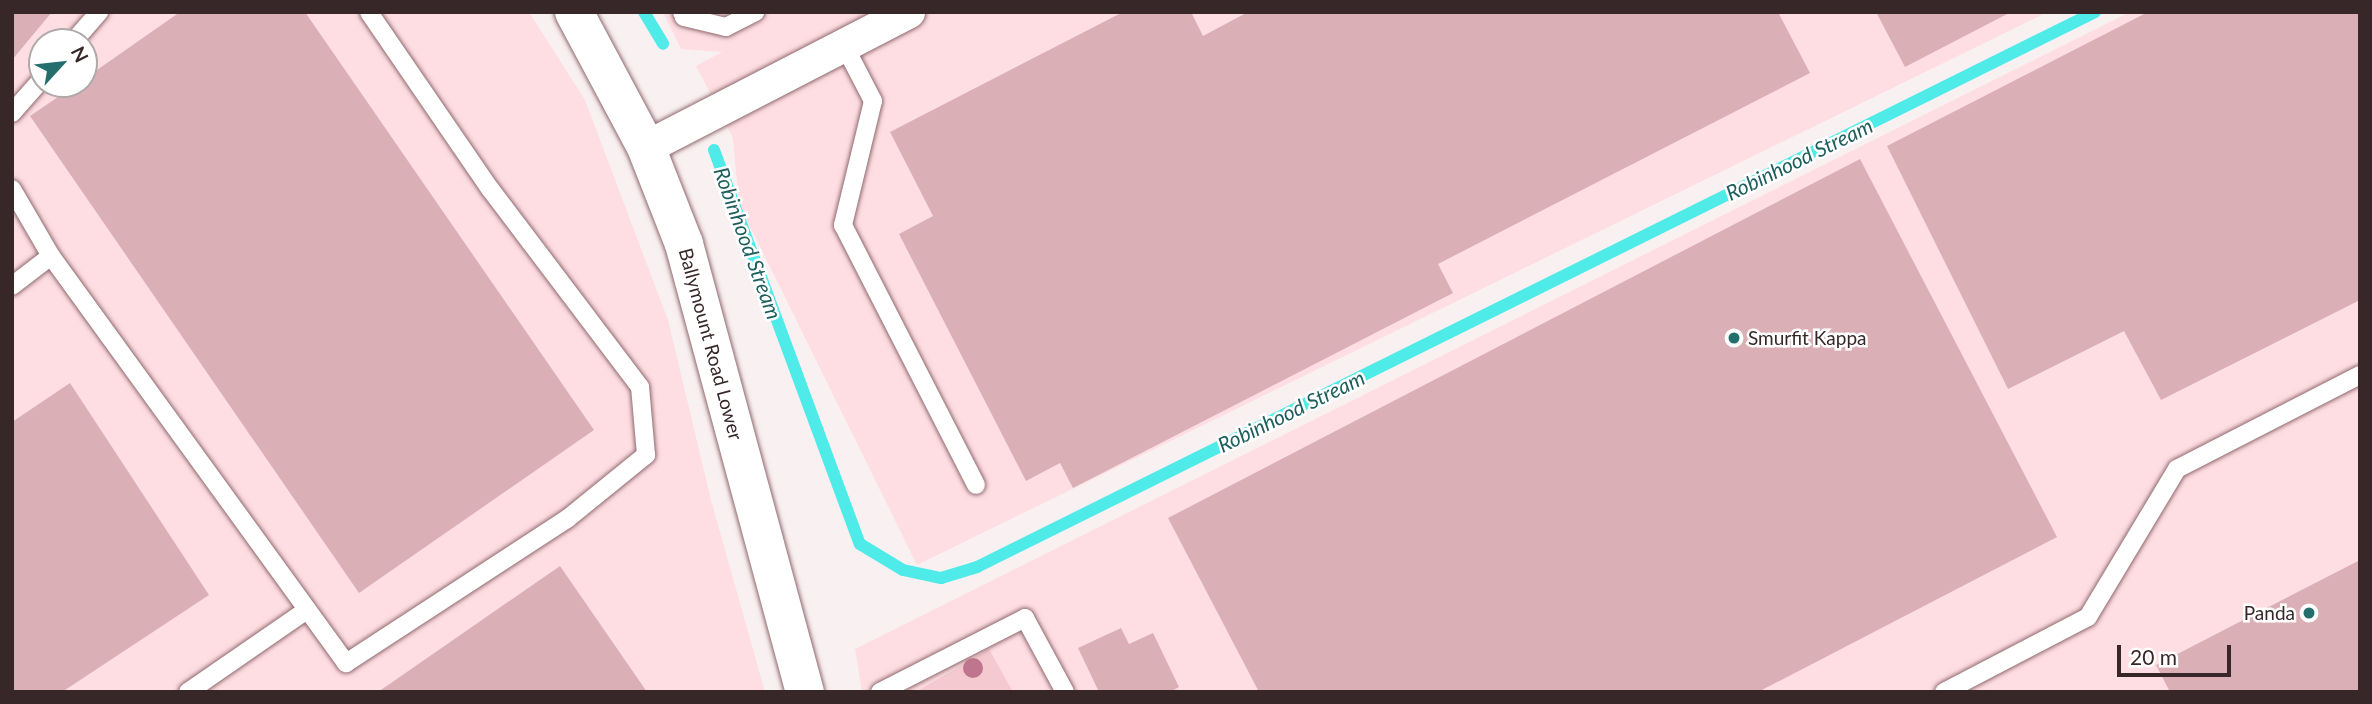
<!DOCTYPE html>
<html>
<head>
<meta charset="utf-8">
<style>
	body { margin:0 }
	#map { position:relative; width:2372px; height:704px; overflow:hidden; background:#f9f0f1; font-family:Lato,sans-serif }
	div>[style] { position:absolute }
	[style*='--x'] { left:calc(var(--x)*1px); top:calc(var(--y)*1px); width:calc(var(--w)*1px); rotate:calc(var(--a)*1deg) }
	.built>* { inset:0; background:#fedee2 }
	.green>* { inset:0; background:#f4c9cf }
	.stream>* { height:12px; margin:-6px; padding:0 6px; transform-origin:6px; border-radius:6px; background:#4eebe8 }
	.building>* { inset:0; background:#dab0b6 }
	.roads { filter:drop-shadow(0 0 2px #8f696f) drop-shadow(0 0 2px #8f696f) }
	.lane>* { height:18px; margin:-9px; padding:0 9px; transform-origin:9px; border-radius:9px; background:#fff }
	.street>* { height:33px; margin:-16.5px; padding:0 16.5px; transform-origin:16.5px; border-radius:16.5px; background:#fff }
	.secondary>* { height:38px; margin:-19px; padding:0 19px; transform-origin:19px; border-radius:19px; background:#fff }
	.trees>* { width:20px; height:20px; margin:-10px; border-radius:50%; background:#bf758d }
	.dots>* { width:19px; height:19px; translate:-50% -50%; box-sizing:border-box; border:4px solid #fff; border-radius:50% }
	span { translate:-50% -50%; white-space:nowrap; text-align:center; line-height:1.15; -webkit-text-stroke:5px #fff; paint-order:stroke }
	.poi-label { font-size:19px; color:#372729 }
	.left { translate:0 -50%; text-align:left }
	.right { translate:-100% -50%; text-align:right }
	.street-label { font-size:19px; color:#372729 }
	.water-label { font-size:21px; color:#1e5e5d; font-style:italic }
	.frame { position:absolute; inset:0; border:14px solid #372729; pointer-events:none }
	.north { position:absolute; left:28px; top:28px; width:70px; height:70px; box-sizing:border-box; background:#fff; border:2px solid #afa9a9; border-radius:50%; rotate:63deg; font-size:19px; font-weight:700; line-height:28px; text-align:center; color:#372729 }
	.north::after { content:''; display:block; margin:auto; width:24px; height:32px; background:#246f6e; clip-path:polygon(50% 0,100% 100%,50% 72%,0 100%) }
	.scale { position:absolute; left:2117px; top:645px; width:114px; height:32px; box-sizing:border-box; border:4px solid #372729; border-top:0; padding-left:9px; font-size:21px; line-height:24px; white-space:nowrap; color:#372729; -webkit-text-stroke:5px #fff; paint-order:stroke }
</style>
</head>
<body>
<div id="map">
	<div class="built">
		<i style="clip-path:polygon(evenodd,12px 12px,529px 12px,585px 100px,668px 320px,711px 500px,765px 692px,12px 692px,12px 12px,42px 42px,84px 42px,84px 84px,42px 84px,42px 42px)"></i>
		<i style="clip-path:polygon(663px 12px,2048px 12px,917px 565px,739px 204px,733px 138px,696px 66px,722px 52px,681px 49px)"></i>
		<i style="clip-path:polygon(2130px 12px,2360px 12px,2360px 692px,862px 692px,855px 649px)"></i>
	</div>
	<div class="green">
		<i style="clip-path:polygon(989px 649px,1013px 692px,916px 692px)"></i>
	</div>
	<div class="stream">
		<i style="--x:644;--y:12;--w:37;--a:59"></i>
		<i style="--x:714;--y:150;--w:420;--a:69.7"></i>
		<i style="--x:860;--y:544;--w:50;--a:31.2"></i>
		<i style="--x:903;--y:570;--w:39;--a:12"></i>
		<i style="--x:941;--y:578;--w:38;--a:-17"></i>
		<i style="--x:977;--y:567;--w:1248;--a:-26.4"></i>
	</div>
	<div class="building">
		<i style="clip-path:polygon(12px 12px,52px 12px,12px 60px)"></i>
		<i style="clip-path:polygon(180px 12px,305px 12px,594px 430px,359px 593px,30px 116px,77px 84px,84px 84px,84px 79px)"></i>
		<i style="clip-path:polygon(1123px 12px,1191px 12px,1203px 36px,1248px 12px,1778px 12px,1810px 73px,1438px 264px,1453px 293px,1073px 488px,1060px 463px,1026px 481px,899px 234px,933px 216px,890px 132px)"></i>
		<i style="clip-path:polygon(1876px 12px,2011px 12px,1905px 67px)"></i>
		<i style="clip-path:polygon(2148px 12px,2360px 12px,2360px 300px,2161px 400px,2124px 331px,2008px 389px,1887px 146px)"></i>
		<i style="clip-path:polygon(1860px 159px,2057px 537px,1758px 692px,1259px 692px,1168px 518px)"></i>
		<i style="clip-path:polygon(70px 383px,209px 595px,62px 692px,12px 692px,12px 422px)"></i>
		<i style="clip-path:polygon(2360px 560px,2360px 692px,2170px 692px,2156px 665px)"></i>
		<i style="clip-path:polygon(560px 566px,647px 692px,378px 692px)"></i>
		<i style="clip-path:polygon(1121px 628px,1129px 644px,1153px 633px,1179px 687px,1170px 692px,1099px 692px,1078px 648px)"></i>
	</div>
	<div class="roads">
		<div class="lane">
			<i style="--x:682;--y:12;--w:5;--a:68"></i>
			<i style="--x:684;--y:17;--w:43;--a:13.4"></i>
			<i style="--x:726;--y:27;--w:33;--a:-27"></i>
			<i style="--x:73;--y:42;--w:40;--a:-49"></i>
			<i style="--x:844;--y:45;--w:63;--a:62.6"></i>
			<i style="--x:873;--y:101;--w:128;--a:103.6"></i>
			<i style="--x:843;--y:225;--w:292;--a:62.9"></i>
			<i style="--x:12;--y:113;--w:45;--a:-48.6"></i>
			<i style="--x:12;--y:189;--w:78;--a:59.8"></i>
			<i style="--x:51;--y:256;--w:503;--a:54.06"></i>
			<i style="--x:346;--y:663;--w:264;--a:-33.1"></i>
			<i style="--x:567;--y:519;--w:102;--a:-39"></i>
			<i style="--x:646;--y:455;--w:68;--a:-95"></i>
			<i style="--x:640;--y:387;--w:248;--a:-127.1"></i>
			<i style="--x:490;--y:189;--w:214;--a:-124.4"></i>
			<i style="--x:12;--y:286;--w:49;--a:-37.6"></i>
			<i style="--x:188;--y:692;--w:145;--a:-34.6"></i>
			<i style="--x:880;--y:692;--w:163;--a:-27"></i>
			<i style="--x:1025;--y:618;--w:84;--a:61.6"></i>
			<i style="--x:1944;--y:692;--w:162;--a:-27.5"></i>
			<i style="--x:2088;--y:617;--w:173;--a:-59"></i>
			<i style="--x:2177;--y:469;--w:206;--a:-27.2"></i>
		</div>
		<div class="street">
			<i style="--x:646;--y:147;--w:295;--a:-27.3"></i>
		</div>
		<div class="secondary">
			<i style="--x:574;--y:12;--w:153;--a:61.9"></i>
			<i style="--x:646;--y:147;--w:104;--a:68.6"></i>
			<i style="--x:684;--y:244;--w:464;--a:74.9"></i>
		</div>
	</div>
	<div class="trees">
		<i style="left:973px;top:668px"></i>
	</div>
	<div class="dots">
		<i style="left:1734px;top:338px;background:#246f6e"></i>
		<i style="left:2309px;top:613px;background:#246f6e"></i>
	</div>
	<div class="poi-label">
		<span class="left" style="left:1748px;top:338px">Smurfit Kappa</span>
		<span class="right" style="left:2295px;top:613px">Panda</span>
	</div>
	<div class="street-label">
		<span style="left:711px;top:344px;rotate:75deg">Ballymount Road Lower</span>
	</div>
	<div class="water-label">
		<span style="left:1799px;top:159px;rotate:-26deg">Robinhood Stream</span>
		<span style="left:748px;top:243px;rotate:70deg">Robinhood Stream</span>
		<span style="left:1291px;top:411px;rotate:-26deg">Robinhood Stream</span>
	</div>
	<div class="frame"></div>
	<div class="north">N</div>
	<div class="scale">20 m</div>
</div>
</body>
</html>
